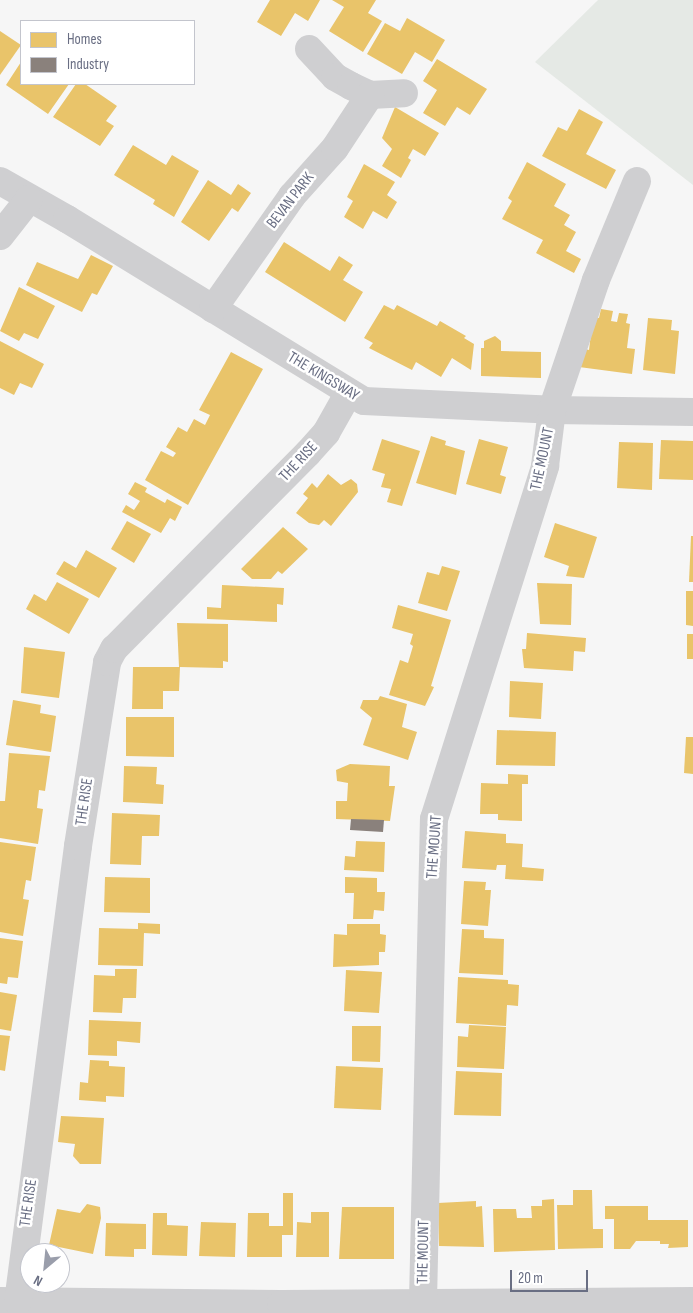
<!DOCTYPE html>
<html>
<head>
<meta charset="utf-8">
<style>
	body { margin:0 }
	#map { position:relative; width:693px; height:1313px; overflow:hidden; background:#f6f6f6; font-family:"Sofia Sans Condensed",sans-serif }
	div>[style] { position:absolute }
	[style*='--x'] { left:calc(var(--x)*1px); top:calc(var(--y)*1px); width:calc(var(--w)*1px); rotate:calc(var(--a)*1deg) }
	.green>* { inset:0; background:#e5e9e5 }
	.homes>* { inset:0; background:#e9c46a }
	.industry>* { inset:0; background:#8a817c }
	.minor>* { height:28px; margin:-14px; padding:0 14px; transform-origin:14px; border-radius:14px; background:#cfcfd1 }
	span { translate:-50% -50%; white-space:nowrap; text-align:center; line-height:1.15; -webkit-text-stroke:5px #fff; paint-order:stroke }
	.street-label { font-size:16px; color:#696e83 }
	.legend { position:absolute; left:20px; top:20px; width:175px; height:65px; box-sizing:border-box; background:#fff; border:1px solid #c3c5cd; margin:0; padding:6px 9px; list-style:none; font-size:15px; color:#696e83 }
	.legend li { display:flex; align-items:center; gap:10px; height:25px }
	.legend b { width:25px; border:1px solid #c3c5cd }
	.north { position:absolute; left:20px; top:1243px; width:50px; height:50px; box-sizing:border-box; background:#fff; border:1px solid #c3c5cd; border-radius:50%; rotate:208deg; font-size:14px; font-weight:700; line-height:20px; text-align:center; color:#696e83 }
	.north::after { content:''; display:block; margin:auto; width:18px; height:22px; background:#9a9eab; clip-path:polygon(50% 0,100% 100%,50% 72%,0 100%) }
	.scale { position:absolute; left:510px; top:1270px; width:78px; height:22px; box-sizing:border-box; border:2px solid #696e83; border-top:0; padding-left:6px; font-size:15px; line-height:18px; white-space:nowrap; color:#696e83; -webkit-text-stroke:4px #fff; paint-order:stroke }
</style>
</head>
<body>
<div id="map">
	<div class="green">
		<i style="clip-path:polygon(598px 0,693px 0,693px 185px,535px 62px)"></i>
	</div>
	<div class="homes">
		<i style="clip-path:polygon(270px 0,320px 0,308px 21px,295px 13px,281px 36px,257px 22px)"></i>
		<i style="clip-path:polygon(332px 0,376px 0,368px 13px,382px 21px,363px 52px,329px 31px,344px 7px)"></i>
		<i style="clip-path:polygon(407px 18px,445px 40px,432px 62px,415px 52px,402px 74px,367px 54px,385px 23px,400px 31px)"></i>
		<i style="clip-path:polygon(0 31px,21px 45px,0 75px)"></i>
		<i style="clip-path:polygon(437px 59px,487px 89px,470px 115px,457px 107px,445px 126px,423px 113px,437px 90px,423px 81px)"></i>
		<i style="clip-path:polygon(21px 62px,21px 84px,69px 84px,48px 114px,6px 85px)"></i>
		<i style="clip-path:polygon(76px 84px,85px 84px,117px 106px,106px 121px,114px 126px,100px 146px,53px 117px)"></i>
		<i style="clip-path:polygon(395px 107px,439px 133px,425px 156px,413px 149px,408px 158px,411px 160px,401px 178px,382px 166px,392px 149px,382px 138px)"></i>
		<i style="clip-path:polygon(579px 109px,603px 122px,586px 154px,616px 170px,606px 189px,542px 156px,558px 127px,567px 131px)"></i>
		<i style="clip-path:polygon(133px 145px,166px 165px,172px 155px,199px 171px,174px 217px,153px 204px,155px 200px,114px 175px)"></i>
		<i style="clip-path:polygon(527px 162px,566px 184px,554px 206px,570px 215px,564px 225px,576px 232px,566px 251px,581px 259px,574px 273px,536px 253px,543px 240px,502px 219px,512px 201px,508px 198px)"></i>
		<i style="clip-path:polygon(364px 164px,395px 182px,387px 195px,397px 202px,387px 219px,373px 211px,363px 229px,344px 217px,353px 201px,347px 197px)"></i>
		<i style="clip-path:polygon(208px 180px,231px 195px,238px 184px,251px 193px,238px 212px,232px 208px,209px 241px,181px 222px)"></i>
		<i style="clip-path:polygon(284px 242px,330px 271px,339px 256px,353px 265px,343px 280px,363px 292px,345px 322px,265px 272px)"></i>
		<i style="clip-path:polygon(91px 255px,113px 266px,97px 295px,92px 293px,82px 312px,26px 285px,37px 262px,78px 279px)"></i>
		<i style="clip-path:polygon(19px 287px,55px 306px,38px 339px,24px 333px,19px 341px,0 331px)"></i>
		<i style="clip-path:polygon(384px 305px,394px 310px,397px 305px,437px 326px,440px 321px,466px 336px,464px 338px,474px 344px,471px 370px,452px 358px,441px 377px,416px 362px,412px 370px,369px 348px,373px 343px,364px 338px)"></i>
		<i style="clip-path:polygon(601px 309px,613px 311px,611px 321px,617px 322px,619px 313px,628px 314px,626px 323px,630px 324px,627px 348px,635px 349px,632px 374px,579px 367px,582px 348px,589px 350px,593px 317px,599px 318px)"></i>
		<i style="clip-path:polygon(648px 318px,672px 320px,671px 330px,679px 331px,675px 374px,643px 370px)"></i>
		<i style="clip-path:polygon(495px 336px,501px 341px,501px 351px,541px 352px,541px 378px,481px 376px,481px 348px,484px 348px,484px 341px)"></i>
		<i style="clip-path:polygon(0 341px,44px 364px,32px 388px,20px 383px,14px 395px,0 388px)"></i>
		<i style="clip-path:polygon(231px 352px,263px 369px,188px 505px,145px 480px,161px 451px,173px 457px,176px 453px,166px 447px,178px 427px,187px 432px,194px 419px,205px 425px,210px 415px,199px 410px)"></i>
		<i style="clip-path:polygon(431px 436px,446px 441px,445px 445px,465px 451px,456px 495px,416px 483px)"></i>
		<i style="clip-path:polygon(382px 439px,420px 451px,402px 506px,387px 502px,391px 489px,381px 487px,385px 474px,372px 470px)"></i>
		<i style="clip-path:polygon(479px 439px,508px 447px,500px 475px,506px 477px,501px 494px,466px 484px)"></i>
		<i style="clip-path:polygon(661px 440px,693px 441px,693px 480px,659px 479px)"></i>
		<i style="clip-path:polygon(619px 442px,653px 443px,652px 490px,617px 488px)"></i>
		<i style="clip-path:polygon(328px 474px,341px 485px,351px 479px,357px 484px,358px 492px,331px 526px,324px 520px,319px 525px,309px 523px,296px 513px,308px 498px,303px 494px,312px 483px,317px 488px)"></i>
		<i style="clip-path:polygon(135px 482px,147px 488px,145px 492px,165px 503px,167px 499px,182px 507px,175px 521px,170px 518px,161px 533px,122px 512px,126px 505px,134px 510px,140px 501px,128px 494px)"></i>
		<i style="clip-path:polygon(127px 521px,151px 534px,134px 563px,111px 549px)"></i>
		<i style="clip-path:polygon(555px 523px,597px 537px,584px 578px,566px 576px,569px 566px,544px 557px)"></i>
		<i style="clip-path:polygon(283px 527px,308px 549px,282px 574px,278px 571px,271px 579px,252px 579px,241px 569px)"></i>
		<i style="clip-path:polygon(691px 536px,693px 536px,693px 582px,689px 582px)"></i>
		<i style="clip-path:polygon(86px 550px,117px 568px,99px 598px,56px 574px,64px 561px,76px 568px)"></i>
		<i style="clip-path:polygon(442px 566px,460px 571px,447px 611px,418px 603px,427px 572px,439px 575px)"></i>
		<i style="clip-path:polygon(57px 582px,89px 599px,69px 634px,26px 609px,34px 594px,46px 601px)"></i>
		<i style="clip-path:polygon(537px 583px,572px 584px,571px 625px,540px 624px)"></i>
		<i style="clip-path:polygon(222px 585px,284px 588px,283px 605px,277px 604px,277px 622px,207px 619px,207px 607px,221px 608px)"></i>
		<i style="clip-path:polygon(686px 591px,693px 591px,693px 626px,686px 625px)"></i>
		<i style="clip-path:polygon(398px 605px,451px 620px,431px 686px,434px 687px,425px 706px,389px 695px,400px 660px,408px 663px,413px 646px,410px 644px,413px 634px,392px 628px)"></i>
		<i style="clip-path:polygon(177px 623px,228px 624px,228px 662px,223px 661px,223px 668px,179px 667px)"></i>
		<i style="clip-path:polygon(527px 633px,586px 638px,585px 652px,574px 651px,573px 671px,524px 668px,522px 649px,526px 649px)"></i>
		<i style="clip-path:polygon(687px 634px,693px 634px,693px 659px,687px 659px)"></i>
		<i style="clip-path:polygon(24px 647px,65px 652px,59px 698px,21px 693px)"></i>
		<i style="clip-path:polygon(133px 667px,180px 667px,179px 691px,163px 691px,163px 709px,132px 709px)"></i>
		<i style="clip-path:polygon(510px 681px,543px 683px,541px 719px,509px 717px)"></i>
		<i style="clip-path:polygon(380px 696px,407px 704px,402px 727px,417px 732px,408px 760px,363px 745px,372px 718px,360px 708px,363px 700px,378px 700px)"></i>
		<i style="clip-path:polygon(13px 700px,41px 705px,40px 713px,56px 716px,51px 752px,6px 745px)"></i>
		<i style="clip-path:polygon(126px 717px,174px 717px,174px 757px,126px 756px)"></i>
		<i style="clip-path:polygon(497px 730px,556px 732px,555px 766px,496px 765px)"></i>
		<i style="clip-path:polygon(686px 737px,693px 737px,693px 774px,684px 773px)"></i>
		<i style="clip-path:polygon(9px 753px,50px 756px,45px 791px,39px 790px,37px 808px,43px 809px,38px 844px,0 838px,0 801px,5px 801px)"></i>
		<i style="clip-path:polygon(350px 764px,390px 766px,389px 786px,395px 786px,390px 821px,336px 819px,336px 801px,347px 801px,348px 783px,337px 781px,336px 770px)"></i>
		<i style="clip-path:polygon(124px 766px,157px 767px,156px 784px,164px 785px,163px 804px,123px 802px)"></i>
		<i style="clip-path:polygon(508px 774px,528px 775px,528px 784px,522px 784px,522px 821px,498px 820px,498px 814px,480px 814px,481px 783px,508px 784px)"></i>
		<i style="clip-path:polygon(112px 813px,160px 815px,159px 836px,142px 836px,141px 865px,110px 864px)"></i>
		<i style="clip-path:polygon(465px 831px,506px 834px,506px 843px,523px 844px,522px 867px,544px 869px,543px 881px,505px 879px,506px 865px,497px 865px,496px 870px,462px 868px)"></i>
		<i style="clip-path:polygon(356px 841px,385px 842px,384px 872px,344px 870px,345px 856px,355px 857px)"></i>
		<i style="clip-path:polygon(0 842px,36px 847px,31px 881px,26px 880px,24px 892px,23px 899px,29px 900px,23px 936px,0 932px)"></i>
		<i style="clip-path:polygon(105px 877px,150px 878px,150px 913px,104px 912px)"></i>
		<i style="clip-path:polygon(345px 877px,377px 878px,377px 892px,385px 892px,384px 911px,374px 910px,373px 919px,353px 919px,354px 893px,345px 893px)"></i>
		<i style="clip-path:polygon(464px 881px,486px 882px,485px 890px,491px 890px,488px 926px,461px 924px)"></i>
		<i style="clip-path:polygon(138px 923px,160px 924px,160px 934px,144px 933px,143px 966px,98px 965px,99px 928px,138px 929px)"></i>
		<i style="clip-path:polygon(347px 924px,380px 924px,380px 934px,386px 935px,385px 952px,379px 952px,379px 965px,333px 967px,334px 934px,347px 935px)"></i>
		<i style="clip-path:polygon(462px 929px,484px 930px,484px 938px,504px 939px,503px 975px,459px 973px)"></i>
		<i style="clip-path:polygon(0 938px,23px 941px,18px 978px,8px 977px,7px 984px,0 983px)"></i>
		<i style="clip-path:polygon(115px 969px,137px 969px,136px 998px,123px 998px,122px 1013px,93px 1012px,94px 975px,115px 976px)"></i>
		<i style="clip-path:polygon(346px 970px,382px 972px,379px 1013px,344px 1011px)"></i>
		<i style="clip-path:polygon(458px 977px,508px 980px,508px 984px,519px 985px,518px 1006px,507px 1005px,506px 1026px,456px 1023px)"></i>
		<i style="clip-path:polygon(0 992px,17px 995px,11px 1031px,0 1029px)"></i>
		<i style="clip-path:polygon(89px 1020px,141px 1022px,140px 1043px,117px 1041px,117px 1056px,88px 1055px)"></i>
		<i style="clip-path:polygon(469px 1025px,506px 1027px,504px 1069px,457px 1067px,458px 1036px,468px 1037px)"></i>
		<i style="clip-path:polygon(352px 1026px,381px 1026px,380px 1062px,352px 1061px)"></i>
		<i style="clip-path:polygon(0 1035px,10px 1036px,5px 1071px,0 1070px)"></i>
		<i style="clip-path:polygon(90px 1060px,109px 1061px,109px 1066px,125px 1067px,124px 1097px,106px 1096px,106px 1102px,79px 1100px,80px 1082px,88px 1083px)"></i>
		<i style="clip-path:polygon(336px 1066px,383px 1068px,381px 1110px,334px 1108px)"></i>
		<i style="clip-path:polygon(456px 1071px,502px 1073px,501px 1116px,454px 1115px)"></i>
		<i style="clip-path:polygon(61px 1116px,104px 1118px,101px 1164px,80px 1164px,73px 1156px,75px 1144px,58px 1142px)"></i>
		<i style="clip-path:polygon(573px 1190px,592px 1190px,593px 1229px,603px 1229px,603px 1248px,558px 1249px,557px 1205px,573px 1205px)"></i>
		<i style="clip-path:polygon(283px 1193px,293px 1193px,293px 1235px,282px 1235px,282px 1257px,247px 1257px,248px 1213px,269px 1213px,269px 1226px,283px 1226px)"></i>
		<i style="clip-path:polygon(554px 1199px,555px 1250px,494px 1252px,493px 1209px,516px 1209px,517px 1218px,532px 1218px,531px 1206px,542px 1206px,542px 1200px)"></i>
		<i style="clip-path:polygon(476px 1201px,476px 1207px,482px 1206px,484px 1247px,439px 1246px,438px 1203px)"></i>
		<i style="clip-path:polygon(87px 1204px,100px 1207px,101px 1218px,93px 1254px,49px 1245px,57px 1209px,80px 1213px)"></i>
		<i style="clip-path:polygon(605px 1206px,648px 1206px,648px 1220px,688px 1220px,688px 1247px,668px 1248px,669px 1244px,660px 1244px,660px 1241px,636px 1241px,630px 1249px,614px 1249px,614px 1219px,605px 1219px)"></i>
		<i style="clip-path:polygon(342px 1207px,394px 1207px,394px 1259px,339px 1259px)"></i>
		<i style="clip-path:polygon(311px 1212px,329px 1212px,329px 1257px,296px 1257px,297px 1222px,311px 1223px)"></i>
		<i style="clip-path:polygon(153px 1213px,167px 1213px,167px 1225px,188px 1226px,187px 1256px,152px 1255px)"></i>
		<i style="clip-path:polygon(201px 1222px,236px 1223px,235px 1257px,199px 1256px)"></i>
		<i style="clip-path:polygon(106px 1223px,146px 1224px,146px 1249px,134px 1249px,134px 1257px,105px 1256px)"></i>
	</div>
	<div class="industry">
		<i style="clip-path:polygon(351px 819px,384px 820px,383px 832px,350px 830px)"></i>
	</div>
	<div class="minor">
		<i style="--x:309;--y:49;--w:38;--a:47"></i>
		<i style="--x:335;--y:77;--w:18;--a:29"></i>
		<i style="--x:351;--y:86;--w:21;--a:25"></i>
		<i style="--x:370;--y:95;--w:34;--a:-3"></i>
		<i style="--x:0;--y:181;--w:77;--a:29.6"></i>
		<i style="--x:67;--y:219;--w:348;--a:31.5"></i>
		<i style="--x:364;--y:401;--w:188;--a:2.7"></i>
		<i style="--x:552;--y:410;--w:141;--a:0.8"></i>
		<i style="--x:0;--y:236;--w:47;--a:-51.9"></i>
		<i style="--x:213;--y:309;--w:138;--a:-55"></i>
		<i style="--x:292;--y:196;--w:64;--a:-48.1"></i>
		<i style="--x:335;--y:148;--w:64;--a:-56.6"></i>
		<i style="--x:0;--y:1301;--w:281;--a:0.6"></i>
		<i style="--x:281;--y:1304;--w:412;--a:-0.4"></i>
		<i style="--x:423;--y:1301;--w:482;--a:-88.7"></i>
		<i style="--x:434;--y:819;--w:370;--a:-72.5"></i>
		<i style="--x:545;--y:466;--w:56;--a:-82.9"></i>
		<i style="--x:552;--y:410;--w:137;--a:-71.3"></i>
		<i style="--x:596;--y:280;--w:107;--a:-67.5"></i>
		<i style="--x:18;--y:1302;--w:460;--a:-82.5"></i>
		<i style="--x:78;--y:846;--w:186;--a:-81"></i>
		<i style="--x:107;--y:662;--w:15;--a:-62"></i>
		<i style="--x:114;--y:649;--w:276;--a:-45.3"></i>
		<i style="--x:308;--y:453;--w:27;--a:-48"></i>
		<i style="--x:326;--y:433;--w:45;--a:-60.6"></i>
	</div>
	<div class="street-label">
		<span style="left:291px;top:201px;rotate:-52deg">BEVAN PARK</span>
		<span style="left:323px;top:377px;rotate:31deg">THE KINGSWAY</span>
		<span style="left:543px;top:459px;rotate:-78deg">THE MOUNT</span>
		<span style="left:299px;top:462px;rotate:-47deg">THE RISE</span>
		<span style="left:85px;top:802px;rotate:-82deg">THE RISE</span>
		<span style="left:435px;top:847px;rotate:-86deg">THE MOUNT</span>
		<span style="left:29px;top:1203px;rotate:-82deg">THE RISE</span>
		<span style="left:424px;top:1252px;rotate:-89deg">THE MOUNT</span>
	</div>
	<ul class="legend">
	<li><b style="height:14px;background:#e9c46a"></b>Homes</li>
	<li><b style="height:14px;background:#8a817c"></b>Industry</li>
	</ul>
	<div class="north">N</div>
	<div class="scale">20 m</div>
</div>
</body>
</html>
